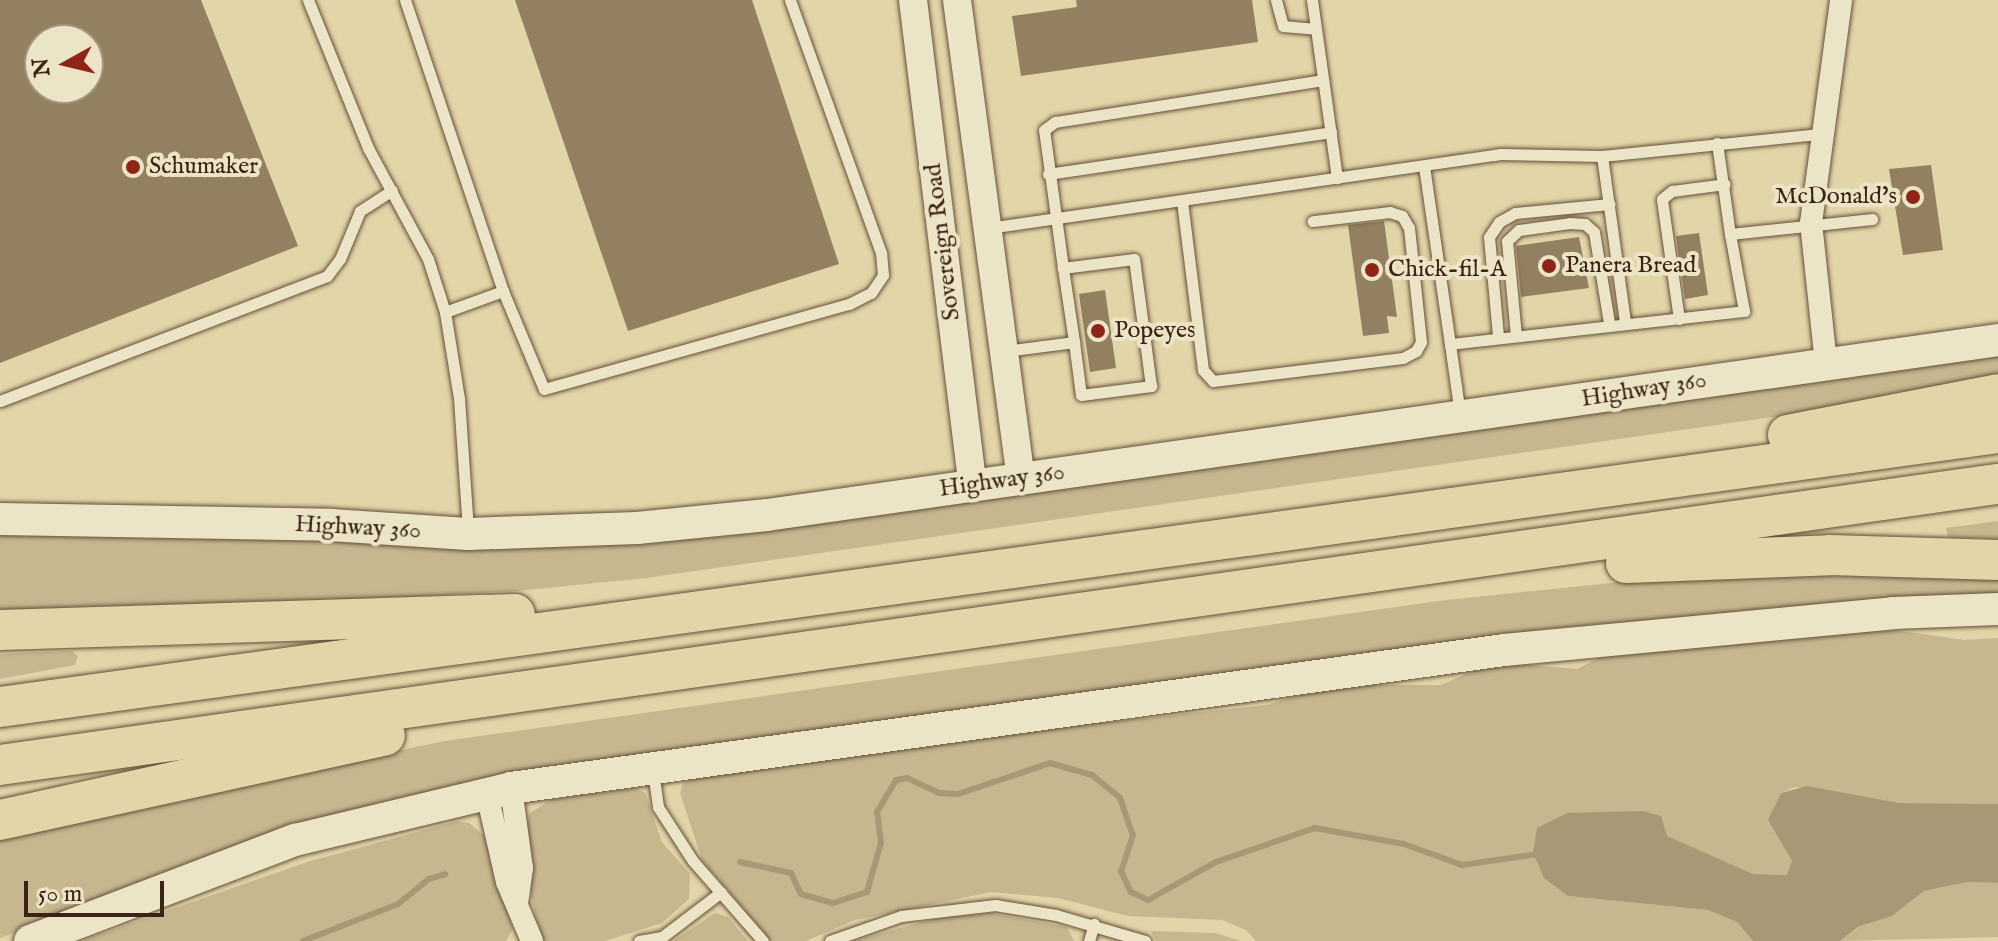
<!DOCTYPE html>
<html>
<head>
<meta charset="utf-8">
<style>
	body { margin:0 }
	#map { position:relative; width:1998px; height:941px; overflow:hidden; background:#e2d5a8; font-family:"IM FELL English",serif }
	div>[style] { position:absolute }
	[style*='--x'] { left:calc(var(--x)*1px); top:calc(var(--y)*1px); width:calc(var(--w)*1px); rotate:calc(var(--a)*1deg) }
	.green>* { inset:0; background:#c6b78f }
	.water>* { inset:0; background:#a99876 }
	.stream>* { height:6px; margin:-3px; padding:0 3px; transform-origin:3px; border-radius:3px; background:#a99876 }
	.building>* { inset:0; background:#928061 }
	.roads { filter:drop-shadow(0 0 2px #65503a) drop-shadow(0 0 2px #65503a) }
	.service>* { height:11px; margin:-5.5px; padding:0 5.5px; transform-origin:5.5px; border-radius:5.5px; background:#ece4c6 }
	.minor>* { height:22px; margin:-11px; padding:0 11px; transform-origin:11px; border-radius:11px; background:#ece4c6 }
	.tertiary>* { height:28px; margin:-14px; padding:0 14px; transform-origin:14px; border-radius:14px; background:#ece4c6 }
	.secondary>* { height:32px; margin:-16px; padding:0 16px; transform-origin:16px; border-radius:16px; background:#ece4c6 }
	.motorway>* { height:40px; margin:-20px; padding:0 20px; transform-origin:20px; border-radius:20px; background:#e2d5a8 }
	.dots>* { width:22px; height:22px; translate:-50% -50%; box-sizing:border-box; border:4px solid #ece4c6; border-radius:50% }
	span { translate:-50% -50%; white-space:nowrap; text-align:center; line-height:1.15; -webkit-text-stroke:8px #ece4c6; paint-order:stroke }
	.poi-label { font-size:24px; color:#3b2315 }
	.left { translate:0 -50%; text-align:left }
	.right { translate:-100% -50%; text-align:right }
	.street-label { font-size:24px; color:#3b2315 }
	.north { position:absolute; left:24px; top:24px; width:80px; height:80px; box-sizing:border-box; background:#ece4c6; border:2px solid #a5977f; border-radius:50%; rotate:262deg; font-size:22px; font-weight:700; line-height:32px; text-align:center; color:#3b2315 }
	.north::after { content:''; display:block; margin:auto; width:28px; height:36px; background:#8f2418; clip-path:polygon(50% 0,100% 100%,50% 72%,0 100%) }
	.scale { position:absolute; left:24px; top:881px; width:140px; height:36px; box-sizing:border-box; border:4px solid #3b2315; border-top:0; padding-left:10px; font-size:24px; line-height:28px; white-space:nowrap; color:#3b2315; -webkit-text-stroke:6px #ece4c6; paint-order:stroke }
</style>
</head>
<body>
<div id="map">
	<div class="green">
		<i style="clip-path:polygon(1998px 353px,1998px 376px,1892px 400px,646px 578px,516px 591px,0 618px,0 533px,466px 545px)"></i>
		<i style="clip-path:polygon(1998px 521px,1998px 539px,1948px 537px,1946px 528px)"></i>
		<i style="clip-path:polygon(1688px 575px,1998px 578px,1998px 600px,1716px 614px,1538px 630px,553px 769px,408px 796px,326px 818px,0 938px,0 836px,301px 770px,445px 741px,1446px 600px)"></i>
		<i style="clip-path:polygon(1864px 626px,1965px 640px,1998px 638px,1998px 804px,1899px 803px,1795px 787px,1781px 793px,1769px 820px,1792px 861px,1788px 875px,1753px 874px,1666px 836px,1568px 896px,1708px 910px,1737px 922px,1753px 941px,1256px 941px,1246px 930px,1222px 920px,1128px 916px,1058px 898px,991px 892px,855px 920px,806px 941px,771px 941px,702px 860px,680px 793px,683px 783px,708px 776px,961px 738px,1266px 705px,1333px 685px,1441px 685px,1493px 662px,1577px 669px,1611px 652px)"></i>
		<i style="clip-path:polygon(72px 651px,78px 656px,75px 665px,0 679px,0 654px)"></i>
		<i style="clip-path:polygon(637px 788px,645px 793px,662px 842px,690px 874px,689px 899px,662px 923px,605px 941px,544px 941px,533px 907px,523px 842px,530px 813px,552px 799px)"></i>
		<i style="clip-path:polygon(457px 821px,469px 823px,486px 837px,513px 929px,506px 941px,81px 941px,307px 862px)"></i>
		<i style="clip-path:polygon(1968px 882px,1998px 883px,1998px 937px,1840px 941px,1859px 927px,1892px 916px,1924px 891px)"></i>
		<i style="clip-path:polygon(715px 913px,728px 917px,748px 941px,673px 941px)"></i>
		<i style="clip-path:polygon(989px 913px,1067px 927px,1074px 941px,853px 941px,937px 918px)"></i>
		<i style="clip-path:polygon(1151px 931px,1216px 933px,1240px 941px,1156px 941px)"></i>
	</div>
	<div class="water">
		<i style="clip-path:polygon(1807px 786px,1899px 803px,1998px 804px,1998px 883px,1968px 882px,1924px 891px,1892px 916px,1858px 927px,1840px 941px,1753px 941px,1737px 922px,1708px 910px,1568px 896px,1544px 878px,1533px 853px,1537px 828px,1567px 813px,1643px 811px,1661px 816px,1667px 836px,1753px 874px,1787px 875px,1792px 861px,1768px 820px,1781px 793px)"></i>
	</div>
	<div class="stream">
		<i style="--x:740;--y:862;--w:52;--a:12.2"></i>
		<i style="--x:791;--y:873;--w:23;--a:65"></i>
		<i style="--x:801;--y:894;--w:33;--a:16"></i>
		<i style="--x:833;--y:903;--w:36;--a:-18"></i>
		<i style="--x:867;--y:892;--w:51;--a:-74.1"></i>
		<i style="--x:881;--y:843;--w:31;--a:-97"></i>
		<i style="--x:877;--y:812;--w:37;--a:-59"></i>
		<i style="--x:896;--y:780;--w:11;--a:-10"></i>
		<i style="--x:907;--y:778;--w:35;--a:25"></i>
		<i style="--x:939;--y:793;--w:19;--a:3"></i>
		<i style="--x:958;--y:794;--w:97;--a:-18.6"></i>
		<i style="--x:1050;--y:763;--w:44;--a:15.9"></i>
		<i style="--x:1092;--y:775;--w:36;--a:39"></i>
		<i style="--x:1120;--y:798;--w:39;--a:71"></i>
		<i style="--x:1133;--y:835;--w:38;--a:108"></i>
		<i style="--x:1121;--y:871;--w:23;--a:65"></i>
		<i style="--x:1131;--y:892;--w:19;--a:25"></i>
		<i style="--x:1148;--y:900;--w:78;--a:-29.2"></i>
		<i style="--x:1216;--y:862;--w:105;--a:-19"></i>
		<i style="--x:1315;--y:828;--w:90;--a:10.2"></i>
		<i style="--x:1404;--y:844;--w:62;--a:19.9"></i>
		<i style="--x:1462;--y:865;--w:77;--a:-8.2"></i>
		<i style="--x:303;--y:941;--w:102;--a:-21.3"></i>
		<i style="--x:398;--y:904;--w:40;--a:-39"></i>
		<i style="--x:429;--y:879;--w:17;--a:-17"></i>
	</div>
	<div class="building">
		<i style="clip-path:polygon(evenodd,0 0,201px 0,298px 246px,0 363px,0 0,40px 40px,88px 40px,88px 88px,40px 88px,40px 40px)"></i>
		<i style="clip-path:polygon(515px 0,752px 0,839px 264px,628px 331px)"></i>
		<i style="clip-path:polygon(1076px 0,1252px 0,1258px 42px,1021px 76px,1012px 16px,1077px 7px)"></i>
		<i style="clip-path:polygon(1931px 165px,1943px 250px,1903px 255px,1889px 169px)"></i>
		<i style="clip-path:polygon(1384px 221px,1397px 317px,1387px 316px,1389px 333px,1363px 336px,1348px 225px)"></i>
		<i style="clip-path:polygon(1699px 233px,1708px 295px,1685px 299px,1676px 236px)"></i>
		<i style="clip-path:polygon(1579px 237px,1589px 288px,1521px 297px,1516px 246px)"></i>
		<i style="clip-path:polygon(1105px 290px,1116px 368px,1090px 372px,1079px 294px)"></i>
	</div>
	<div class="roads">
		<div class="service">
			<i style="--x:308;--y:0;--w:160;--a:67.9"></i>
			<i style="--x:368;--y:148;--w:126;--a:61.6"></i>
			<i style="--x:428;--y:259;--w:56;--a:72.2"></i>
			<i style="--x:445;--y:312;--w:87;--a:80.8"></i>
			<i style="--x:459;--y:398;--w:132;--a:86.1"></i>
			<i style="--x:405;--y:0;--w:307;--a:71.4"></i>
			<i style="--x:503;--y:291;--w:106;--a:67.3"></i>
			<i style="--x:544;--y:389;--w:317;--a:-15.6"></i>
			<i style="--x:849;--y:304;--w:25;--a:-27"></i>
			<i style="--x:871;--y:293;--w:22;--a:-56"></i>
			<i style="--x:883;--y:275;--w:22;--a:-95"></i>
			<i style="--x:881;--y:253;--w:269;--a:-109.8"></i>
			<i style="--x:1276;--y:0;--w:27;--a:75"></i>
			<i style="--x:1283;--y:26;--w:33;--a:5"></i>
			<i style="--x:1312;--y:0;--w:180;--a:82"></i>
			<i style="--x:1717;--y:143;--w:92;--a:81.9"></i>
			<i style="--x:1602;--y:156;--w:167;--a:82.1"></i>
			<i style="--x:1424;--y:166;--w:180;--a:81.7"></i>
			<i style="--x:1450;--y:344;--w:296;--a:-6.4"></i>
			<i style="--x:1744;--y:311;--w:78;--a:-100.3"></i>
			<i style="--x:1730;--y:234;--w:143;--a:-6"></i>
			<i style="--x:1048;--y:174;--w:286;--a:-8.4"></i>
			<i style="--x:1182;--y:201;--w:170;--a:82.9"></i>
			<i style="--x:1203;--y:370;--w:15;--a:48"></i>
			<i style="--x:1213;--y:381;--w:191;--a:-6.9"></i>
			<i style="--x:1403;--y:358;--w:15;--a:-28"></i>
			<i style="--x:1416;--y:351;--w:10;--a:-61"></i>
			<i style="--x:1421;--y:342;--w:115;--a:-96"></i>
			<i style="--x:1409;--y:228;--w:14;--a:-120"></i>
			<i style="--x:1402;--y:216;--w:13;--a:-162"></i>
			<i style="--x:1390;--y:212;--w:78;--a:173.3"></i>
			<i style="--x:988;--y:228;--w:518;--a:-8.21"></i>
			<i style="--x:1501;--y:154;--w:101;--a:1.1"></i>
			<i style="--x:1602;--y:156;--w:219;--a:-5.8"></i>
			<i style="--x:1063;--y:268;--w:75;--a:81.5"></i>
			<i style="--x:445;--y:312;--w:62;--a:-19.9"></i>
			<i style="--x:1679;--y:319;--w:121;--a:-98.1"></i>
			<i style="--x:1662;--y:199;--w:13;--a:-39"></i>
			<i style="--x:1672;--y:191;--w:53;--a:-7.5"></i>
			<i style="--x:1498;--y:336;--w:99;--a:-95.2"></i>
			<i style="--x:1489;--y:237;--w:18;--a:-56"></i>
			<i style="--x:1499;--y:222;--w:18;--a:-29"></i>
			<i style="--x:1515;--y:213;--w:95;--a:-5.4"></i>
			<i style="--x:1516;--y:336;--w:95;--a:-95.4"></i>
			<i style="--x:1507;--y:241;--w:16;--a:-43"></i>
			<i style="--x:1519;--y:230;--w:51;--a:-7.8"></i>
			<i style="--x:1570;--y:223;--w:15;--a:4"></i>
			<i style="--x:1585;--y:224;--w:12;--a:42"></i>
			<i style="--x:1594;--y:232;--w:92;--a:80.6"></i>
			<i style="--x:1450;--y:344;--w:71;--a:81.9"></i>
			<i style="--x:1005;--y:351;--w:70;--a:-7.4"></i>
			<i style="--x:1074;--y:342;--w:53;--a:82.5"></i>
			<i style="--x:1081;--y:395;--w:71;--a:-7.3"></i>
			<i style="--x:1151;--y:386;--w:128;--a:-97.6"></i>
			<i style="--x:1134;--y:259;--w:72;--a:172.8"></i>
			<i style="--x:1063;--y:268;--w:139;--a:-97.8"></i>
			<i style="--x:1044;--y:130;--w:14;--a:-36"></i>
			<i style="--x:1055;--y:122;--w:271;--a:-8.9"></i>
			<i style="--x:0;--y:401;--w:350;--a:-20.9"></i>
			<i style="--x:327;--y:276;--w:21;--a:-53"></i>
			<i style="--x:340;--y:259;--w:52;--a:-67.4"></i>
			<i style="--x:360;--y:211;--w:38;--a:-33"></i>
			<i style="--x:653;--y:771;--w:36;--a:82"></i>
			<i style="--x:658;--y:807;--w:64;--a:57.1"></i>
			<i style="--x:693;--y:861;--w:106;--a:48.8"></i>
			<i style="--x:639;--y:941;--w:23;--a:-10"></i>
			<i style="--x:662;--y:937;--w:74;--a:-37.3"></i>
			<i style="--x:830;--y:941;--w:75;--a:-19.4"></i>
			<i style="--x:901;--y:916;--w:95;--a:-6.7"></i>
			<i style="--x:995;--y:905;--w:62;--a:9.3"></i>
			<i style="--x:1056;--y:915;--w:93;--a:16.3"></i>
			<i style="--x:1089;--y:941;--w:18;--a:-74"></i>
		</div>
		<div class="minor">
			<i style="--x:1826;--y:363;--w:141;--a:-96.1"></i>
			<i style="--x:1811;--y:223;--w:225;--a:-82.3"></i>
			<i style="--x:511;--y:788;--w:81;--a:82.2"></i>
			<i style="--x:522;--y:868;--w:35;--a:98"></i>
			<i style="--x:487;--y:794;--w:90;--a:77.2"></i>
			<i style="--x:507;--y:882;--w:64;--a:67"></i>
		</div>
		<div class="tertiary">
			<i style="--x:913;--y:0;--w:488;--a:83"></i>
			<i style="--x:957;--y:0;--w:481;--a:82.4"></i>
		</div>
		<div class="secondary">
			<i style="--x:0;--y:519;--w:331;--a:1"></i>
			<i style="--x:331;--y:525;--w:137;--a:3.8"></i>
			<i style="--x:468;--y:534;--w:169;--a:-2"></i>
			<i style="--x:637;--y:528;--w:131;--a:-5.7"></i>
			<i style="--x:767;--y:515;--w:1243;--a:-8.09"></i>
			<i style="--x:30;--y:941;--w:284;--a:-20.9"></i>
			<i style="--x:295;--y:840;--w:222;--a:-13.5"></i>
			<i style="--x:511;--y:788;--w:1003;--a:-7.91"></i>
			<i style="--x:1504;--y:650;--w:391;--a:-5.4"></i>
			<i style="--x:1893;--y:613;--w:105;--a:-2.2"></i>
		</div>
		<div class="motorway">
			<i style="--x:1788;--y:435;--w:214;--a:-11"></i>
			<i style="--x:1626;--y:563;--w:204;--a:-2.2"></i>
			<i style="--x:1830;--y:555;--w:168;--a:1.7"></i>
			<i style="--x:0;--y:630;--w:515;--a:-1.78"></i>
			<i style="--x:0;--y:707;--w:2017;--a:-7.81"></i>
			<i style="--x:0;--y:765;--w:2018;--a:-8.01"></i>
			<i style="--x:0;--y:820;--w:394;--a:-12.4"></i>
		</div>
	</div>
	<div class="dots">
		<i style="left:133px;top:167px;background:#8f2418"></i>
		<i style="left:1913px;top:197px;background:#8f2418"></i>
		<i style="left:1549px;top:266px;background:#8f2418"></i>
		<i style="left:1372px;top:270px;background:#8f2418"></i>
		<i style="left:1098px;top:331px;background:#8f2418"></i>
	</div>
	<div class="poi-label">
		<span class="left" style="left:149px;top:167px">Schumaker</span>
		<span class="right" style="left:1897px;top:197px">McDonald's</span>
		<span class="left" style="left:1565px;top:266px">Panera Bread</span>
		<span class="left" style="left:1388px;top:270px">Chick-fil-A</span>
		<span class="left" style="left:1114px;top:331px">Popeyes</span>
	</div>
	<div class="street-label">
		<span style="left:943px;top:242px;rotate:-97deg">Sovereign Road</span>
		<span style="left:1644px;top:390px;rotate:-9deg">Highway 360</span>
		<span style="left:1002px;top:481px;rotate:-8deg">Highway 360</span>
		<span style="left:358px;top:528px;rotate:3deg">Highway 360</span>
	</div>
	<div class="north">N</div>
	<div class="scale">50 m</div>
</div>
</body>
</html>
